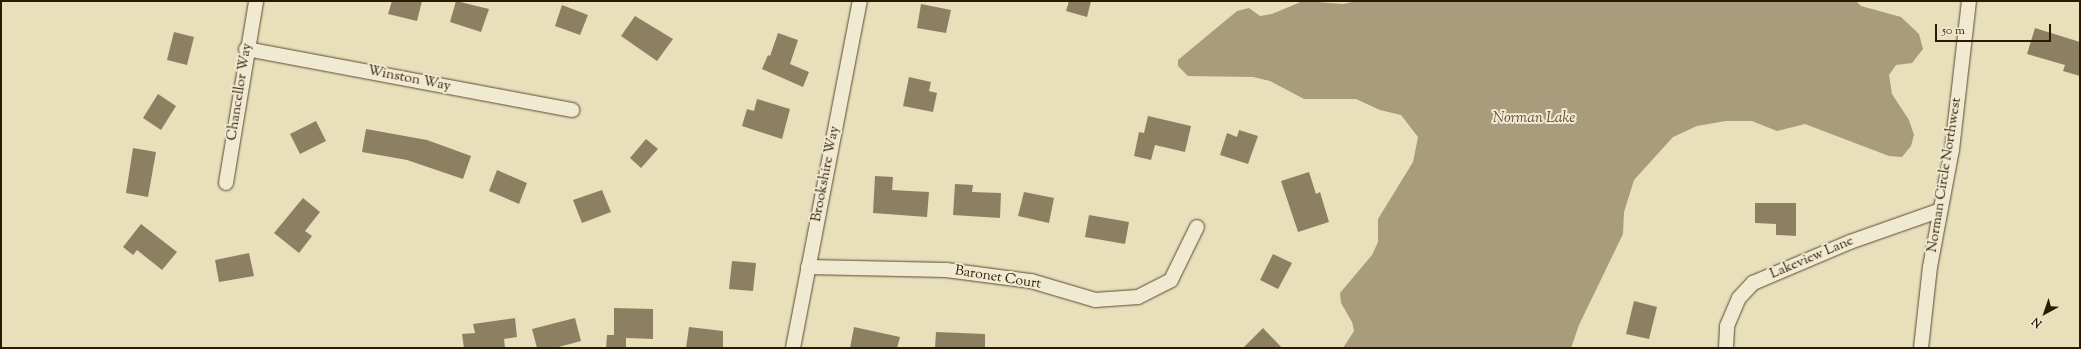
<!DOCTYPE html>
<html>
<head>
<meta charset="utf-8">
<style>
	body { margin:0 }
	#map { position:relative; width:2081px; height:349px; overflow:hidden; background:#e8dfbb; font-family:"Sorts Mill Goudy",serif }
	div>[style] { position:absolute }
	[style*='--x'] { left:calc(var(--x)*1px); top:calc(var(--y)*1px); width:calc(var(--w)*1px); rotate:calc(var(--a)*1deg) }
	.water>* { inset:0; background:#a89c7c }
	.building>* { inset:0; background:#8d8062 }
	.roads { filter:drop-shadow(0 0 1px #5a4a30) drop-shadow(0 0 1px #5a4a30) }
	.minor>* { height:14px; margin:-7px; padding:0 7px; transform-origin:7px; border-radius:7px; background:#f0ead3 }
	span { translate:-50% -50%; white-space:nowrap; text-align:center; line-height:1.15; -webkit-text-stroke:4px #f0ead3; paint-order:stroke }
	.street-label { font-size:14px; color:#2b1901 }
	.water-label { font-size:15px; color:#5d4d32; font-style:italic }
	.frame { position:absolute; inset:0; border:2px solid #2b1901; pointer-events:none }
	.north { position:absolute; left:2025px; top:293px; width:40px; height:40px; -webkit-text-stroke:3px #f0ead3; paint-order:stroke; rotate:220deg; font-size:11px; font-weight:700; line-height:16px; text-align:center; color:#2b1901 }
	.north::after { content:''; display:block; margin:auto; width:14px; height:18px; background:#2b1901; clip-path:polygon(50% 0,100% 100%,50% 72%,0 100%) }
	.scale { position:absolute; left:1935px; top:24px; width:116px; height:18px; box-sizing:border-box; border:2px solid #2b1901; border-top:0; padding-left:5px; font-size:12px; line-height:14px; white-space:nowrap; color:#2b1901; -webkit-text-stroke:3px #f0ead3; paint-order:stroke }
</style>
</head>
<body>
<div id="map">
	<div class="water">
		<i style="clip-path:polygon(1303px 1px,1343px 4px,1356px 1px,1856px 1px,1861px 6px,1901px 17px,1919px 34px,1923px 49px,1912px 63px,1896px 65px,1889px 75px,1892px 94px,1909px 120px,1914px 135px,1911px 146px,1902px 157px,1889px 156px,1805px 124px,1777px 131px,1752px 121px,1726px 121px,1697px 126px,1673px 137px,1634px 180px,1624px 212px,1623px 234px,1579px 325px,1571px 348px,1343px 348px,1354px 331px,1352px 322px,1341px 303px,1340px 293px,1372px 255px,1378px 242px,1378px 219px,1413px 162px,1418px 137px,1401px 115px,1380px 110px,1356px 99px,1304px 99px,1270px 81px,1253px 77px,1188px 76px,1178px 66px,1178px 60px,1237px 11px,1249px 8px,1260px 16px,1272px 14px)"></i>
	</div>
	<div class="building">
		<i style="clip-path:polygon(392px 1px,422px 1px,417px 21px,388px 14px)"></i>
		<i style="clip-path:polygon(456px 1px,489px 9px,481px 32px,450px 22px)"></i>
		<i style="clip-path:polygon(1069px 1px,1091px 1px,1087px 17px,1066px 11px)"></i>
		<i style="clip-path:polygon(921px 4px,951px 10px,946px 33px,917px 28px)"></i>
		<i style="clip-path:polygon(562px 5px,588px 15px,580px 35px,555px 26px)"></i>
		<i style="clip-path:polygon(635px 16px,673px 39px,657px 61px,621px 36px)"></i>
		<i style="clip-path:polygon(2035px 28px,2080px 42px,2080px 76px,2063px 71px,2065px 65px,2027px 54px)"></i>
		<i style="clip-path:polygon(174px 32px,194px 37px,187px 65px,167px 60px)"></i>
		<i style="clip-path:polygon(778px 33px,798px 40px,790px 64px,809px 72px,803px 87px,762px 69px,768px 55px,770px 56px)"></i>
		<i style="clip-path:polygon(909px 77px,931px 82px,929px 91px,937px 93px,933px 112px,903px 106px)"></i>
		<i style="clip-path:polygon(158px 94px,176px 106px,161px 130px,143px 118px)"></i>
		<i style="clip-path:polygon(757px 99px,790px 109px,782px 139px,742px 126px,747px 109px,754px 111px)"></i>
		<i style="clip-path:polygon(1148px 116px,1191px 126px,1185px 152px,1155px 145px,1151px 160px,1134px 156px,1139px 132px,1144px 133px)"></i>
		<i style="clip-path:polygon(316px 121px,326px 141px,300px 154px,290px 134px)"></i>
		<i style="clip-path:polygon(366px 129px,427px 140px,471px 156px,463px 179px,407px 160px,362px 152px)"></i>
		<i style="clip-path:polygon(1239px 130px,1258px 136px,1248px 164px,1220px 155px,1227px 133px,1237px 137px)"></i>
		<i style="clip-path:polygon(646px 139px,658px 149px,641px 168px,630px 158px)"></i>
		<i style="clip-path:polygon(133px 148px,156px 152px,148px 197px,126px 193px)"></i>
		<i style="clip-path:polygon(497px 170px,527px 183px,519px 204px,489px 191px)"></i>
		<i style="clip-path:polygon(1309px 172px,1316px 194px,1320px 192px,1329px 222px,1298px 232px,1281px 181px)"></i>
		<i style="clip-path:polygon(875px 176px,893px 177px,892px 190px,929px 192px,927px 217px,873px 213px)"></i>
		<i style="clip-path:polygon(955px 184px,973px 185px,972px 192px,1001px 193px,1000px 218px,953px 215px)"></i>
		<i style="clip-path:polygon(602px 190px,611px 212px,582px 223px,573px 200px)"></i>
		<i style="clip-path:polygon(1024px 192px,1054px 198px,1049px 223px,1018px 216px)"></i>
		<i style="clip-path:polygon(303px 198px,320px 212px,305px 231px,312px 236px,299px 253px,274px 233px)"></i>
		<i style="clip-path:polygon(1755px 203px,1796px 203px,1796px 236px,1776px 235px,1776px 224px,1755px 223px)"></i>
		<i style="clip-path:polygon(1089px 215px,1129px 222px,1125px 244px,1085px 237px)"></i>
		<i style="clip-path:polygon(141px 224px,177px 252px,162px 270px,137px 250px,133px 255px,123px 247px)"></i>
		<i style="clip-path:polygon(249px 253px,254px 276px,219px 282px,215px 260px)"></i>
		<i style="clip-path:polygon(1273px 254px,1292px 263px,1278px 289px,1260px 280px)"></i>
		<i style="clip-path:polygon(732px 261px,756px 263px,753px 291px,729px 289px)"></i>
		<i style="clip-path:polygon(1634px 301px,1657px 307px,1649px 339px,1626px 334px)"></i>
		<i style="clip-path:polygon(614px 308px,653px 309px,653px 339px,626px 338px,626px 348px,606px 348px,607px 335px,614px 335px)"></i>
		<i style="clip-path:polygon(515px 318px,517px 337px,504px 339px,505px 348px,464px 348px,462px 334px,475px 333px,473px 324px)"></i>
		<i style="clip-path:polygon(575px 318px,581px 341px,555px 348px,537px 348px,532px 329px)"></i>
		<i style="clip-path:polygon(689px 327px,723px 331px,723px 348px,686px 348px)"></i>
		<i style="clip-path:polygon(854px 327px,900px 337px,897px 348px,850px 348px)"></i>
		<i style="clip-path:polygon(1263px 328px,1282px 348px,1243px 348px)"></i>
		<i style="clip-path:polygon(936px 332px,985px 334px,985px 348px,935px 348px)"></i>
	</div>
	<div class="roads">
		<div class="minor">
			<i style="--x:246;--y:49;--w:332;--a:10.6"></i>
			<i style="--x:226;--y:183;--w:184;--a:-80.6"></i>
			<i style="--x:808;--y:267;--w:138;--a:1.2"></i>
			<i style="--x:946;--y:270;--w:86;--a:7.4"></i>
			<i style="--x:1031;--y:281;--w:67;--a:16.5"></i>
			<i style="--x:1095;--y:300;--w:43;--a:-4"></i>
			<i style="--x:1138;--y:297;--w:37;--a:-27"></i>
			<i style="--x:1171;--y:280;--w:59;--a:-63.9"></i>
			<i style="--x:793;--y:348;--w:353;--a:-79.1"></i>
			<i style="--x:1726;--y:348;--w:22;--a:-87"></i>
			<i style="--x:1727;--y:326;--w:30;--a:-67"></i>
			<i style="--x:1739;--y:298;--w:21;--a:-47"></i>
			<i style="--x:1753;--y:283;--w:105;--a:-22.9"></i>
			<i style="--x:1850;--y:242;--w:96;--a:-19.4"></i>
			<i style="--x:1921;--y:348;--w:81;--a:-83.7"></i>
			<i style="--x:1930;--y:267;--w:119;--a:-79.4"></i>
			<i style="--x:1952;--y:150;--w:150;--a:-83.5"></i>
		</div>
	</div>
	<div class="street-label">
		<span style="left:409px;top:79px;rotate:11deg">Winston Way</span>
		<span style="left:240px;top:92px;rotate:-81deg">Chancellor Way</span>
		<span style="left:826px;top:174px;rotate:-79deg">Brookshire Way</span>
		<span style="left:1945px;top:175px;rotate:-81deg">Norman Circle Northwest</span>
		<span style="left:1812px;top:258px;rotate:-23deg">Lakeview Lane</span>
		<span style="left:998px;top:278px;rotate:9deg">Baronet Court</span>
	</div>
	<div class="water-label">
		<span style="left:1534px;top:119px">Norman Lake</span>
	</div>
	<div class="frame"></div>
	<div class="north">N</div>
	<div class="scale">50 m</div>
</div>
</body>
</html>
